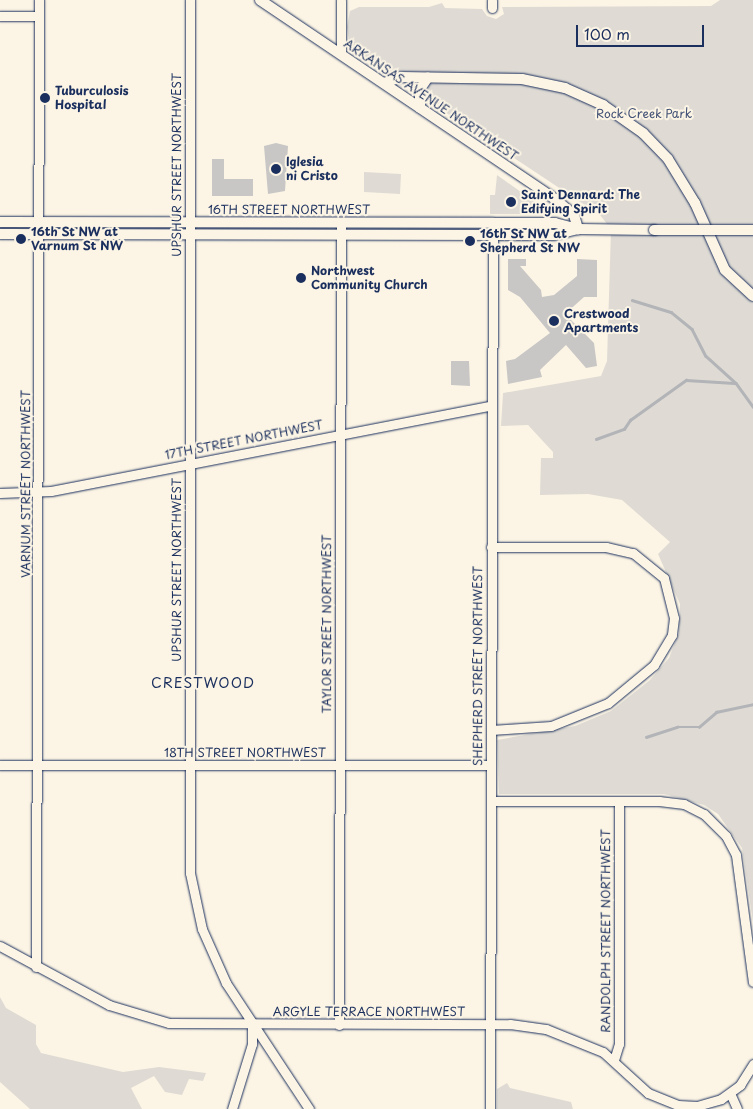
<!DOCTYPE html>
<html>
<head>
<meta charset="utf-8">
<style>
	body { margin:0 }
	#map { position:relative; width:753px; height:1109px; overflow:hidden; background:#fcf5e5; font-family:"Playpen Sans",sans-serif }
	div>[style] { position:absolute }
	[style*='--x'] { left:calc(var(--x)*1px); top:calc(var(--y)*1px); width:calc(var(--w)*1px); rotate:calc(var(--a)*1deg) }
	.green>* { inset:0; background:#dfdbd4 }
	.stream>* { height:2.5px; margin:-1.25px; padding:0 1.25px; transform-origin:1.25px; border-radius:1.25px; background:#b2b4b8 }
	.building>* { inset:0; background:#c8c7c6 }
	.roads { filter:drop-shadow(0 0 1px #1b2f5e) drop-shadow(0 0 1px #1b2f5e) }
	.minor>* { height:9px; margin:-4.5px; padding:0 4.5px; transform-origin:4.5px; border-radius:4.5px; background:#fcf5e5 }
	.major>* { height:10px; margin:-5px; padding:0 5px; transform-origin:5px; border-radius:5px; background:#fcf5e5 }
	.bridges { filter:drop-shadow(0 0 1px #1b2f5e) drop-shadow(0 0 1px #1b2f5e) }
	.major-bridge>* { height:10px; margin:-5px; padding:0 5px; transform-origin:5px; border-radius:5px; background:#fcf5e5 }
	.dots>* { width:14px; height:14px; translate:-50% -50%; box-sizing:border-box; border:2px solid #fcf5e5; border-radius:50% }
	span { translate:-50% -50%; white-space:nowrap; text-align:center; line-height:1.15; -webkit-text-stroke:4px #fcf5e5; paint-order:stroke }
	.poi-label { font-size:12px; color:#1b2f5e; font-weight:700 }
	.left { translate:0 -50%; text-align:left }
	.street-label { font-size:12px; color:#1b2f5e }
	.park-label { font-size:12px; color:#425176 }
	.neighbourhood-label { font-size:14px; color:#1b2f5e; letter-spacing:1px }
	.scale { position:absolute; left:576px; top:25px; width:128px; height:22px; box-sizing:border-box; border:2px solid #1b2f5e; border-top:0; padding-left:6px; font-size:15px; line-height:18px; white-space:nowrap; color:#1b2f5e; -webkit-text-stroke:4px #fcf5e5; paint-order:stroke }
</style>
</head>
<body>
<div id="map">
	<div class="green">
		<i style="clip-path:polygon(720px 0,753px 0,753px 922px,742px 848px,718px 814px,704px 805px,664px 794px,499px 794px,497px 740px,575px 726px,611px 711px,650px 680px,669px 658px,679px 633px,680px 604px,658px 554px,670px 542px,622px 500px,588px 494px,540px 495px,541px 458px,553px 458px,553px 452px,528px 425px,501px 426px,503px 393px,601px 376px,607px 361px,611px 229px,600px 215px,350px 49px,347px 27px,350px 11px,359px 7px,429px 7px,442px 3px,445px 8px,482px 9px,487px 16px,496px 19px,504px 14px,502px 7px,711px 6px)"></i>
		<i style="clip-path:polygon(364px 172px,401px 174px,400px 194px,364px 192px)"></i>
		<i style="clip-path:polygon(497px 175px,549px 212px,549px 214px,490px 214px,490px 195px,495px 195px)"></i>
		<i style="clip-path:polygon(0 997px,6px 1008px,36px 1025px,36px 1044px,41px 1053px,123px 1072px,159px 1067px,206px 1073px,203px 1081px,189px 1079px,182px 1095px,165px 1092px,154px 1076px,131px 1088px,142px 1109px,30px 1109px,0 1082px)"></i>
		<i style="clip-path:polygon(507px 1083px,510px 1088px,571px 1102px,573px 1109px,497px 1109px,497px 1089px)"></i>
	</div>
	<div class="stream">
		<i style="--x:632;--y:300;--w:41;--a:17.1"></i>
		<i style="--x:671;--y:312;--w:27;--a:39"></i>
		<i style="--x:692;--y:329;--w:30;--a:63"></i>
		<i style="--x:706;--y:356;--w:40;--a:42"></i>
		<i style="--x:736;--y:383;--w:29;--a:54"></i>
		<i style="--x:596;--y:439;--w:30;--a:-20"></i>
		<i style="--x:624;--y:429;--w:11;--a:-56"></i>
		<i style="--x:630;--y:420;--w:69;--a:-35.5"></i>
		<i style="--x:686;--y:380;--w:48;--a:3.6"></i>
		<i style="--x:646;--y:737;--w:33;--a:-18"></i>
		<i style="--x:677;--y:727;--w:22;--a:0"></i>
		<i style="--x:699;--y:727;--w:23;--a:-41"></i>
		<i style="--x:716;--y:712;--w:38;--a:-12"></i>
	</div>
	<div class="building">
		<i style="clip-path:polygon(276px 143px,288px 146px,285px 191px,268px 194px,264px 146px)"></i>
		<i style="clip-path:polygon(212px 159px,224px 159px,224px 179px,253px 179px,253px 196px,212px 196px)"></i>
		<i style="clip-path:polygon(508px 259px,526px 259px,526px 266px,520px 266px,541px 290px,542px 297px,554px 295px,577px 276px,577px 259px,597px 260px,597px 297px,584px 297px,565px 314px,594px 343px,597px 366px,586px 368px,566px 345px,540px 370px,542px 377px,508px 384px,506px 361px,515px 359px,550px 333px,520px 297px,508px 290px)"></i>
		<i style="clip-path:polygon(451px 361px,469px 361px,470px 386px,451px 385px)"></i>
	</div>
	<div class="roads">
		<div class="minor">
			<i style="--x:190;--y:0;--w:873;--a:90"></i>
			<i style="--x:190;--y:873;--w:57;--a:77.9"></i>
			<i style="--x:202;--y:929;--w:59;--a:66"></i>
			<i style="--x:226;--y:983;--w:151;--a:56.6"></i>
			<i style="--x:492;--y:0;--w:8;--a:90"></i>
			<i style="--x:0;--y:16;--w:39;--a:0"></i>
			<i style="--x:341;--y:53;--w:53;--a:-90"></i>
			<i style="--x:0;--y:493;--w:51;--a:-2.2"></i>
			<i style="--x:51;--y:491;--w:449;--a:-11"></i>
			<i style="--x:491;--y:547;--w:115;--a:0"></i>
			<i style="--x:606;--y:547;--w:28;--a:13"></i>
			<i style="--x:633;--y:553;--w:40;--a:39"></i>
			<i style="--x:664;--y:578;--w:41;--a:76"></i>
			<i style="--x:674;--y:618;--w:17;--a:97"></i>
			<i style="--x:672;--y:635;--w:35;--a:121"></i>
			<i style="--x:654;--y:665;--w:60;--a:140.4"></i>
			<i style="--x:608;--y:703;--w:61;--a:158"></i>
			<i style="--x:551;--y:726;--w:60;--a:176.2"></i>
			<i style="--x:0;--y:765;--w:491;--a:0"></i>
			<i style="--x:491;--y:801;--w:168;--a:0"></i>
			<i style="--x:659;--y:801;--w:25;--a:7"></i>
			<i style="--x:684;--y:804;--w:22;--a:27"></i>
			<i style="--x:704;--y:814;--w:31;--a:45"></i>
			<i style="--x:726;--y:836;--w:21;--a:62"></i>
			<i style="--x:736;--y:855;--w:128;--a:82.4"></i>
			<i style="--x:0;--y:946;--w:124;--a:28.4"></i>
			<i style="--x:109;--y:1005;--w:63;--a:16.7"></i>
			<i style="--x:169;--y:1023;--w:341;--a:0.2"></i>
			<i style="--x:510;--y:1024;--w:36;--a:8"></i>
			<i style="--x:546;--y:1029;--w:61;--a:22"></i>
			<i style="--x:603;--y:1052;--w:61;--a:42.3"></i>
			<i style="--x:648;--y:1093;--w:32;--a:22"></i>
			<i style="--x:678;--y:1105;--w:19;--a:3"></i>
			<i style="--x:697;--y:1106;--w:25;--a:-16"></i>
			<i style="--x:721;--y:1099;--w:24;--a:-36"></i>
			<i style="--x:740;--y:1085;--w:25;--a:-58"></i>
			<i style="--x:36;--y:967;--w:967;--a:-89.82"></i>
			<i style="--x:339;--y:1025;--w:802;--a:-89.86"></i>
			<i style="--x:614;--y:1060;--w:17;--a:-73"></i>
			<i style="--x:619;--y:1044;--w:243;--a:-90"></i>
			<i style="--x:730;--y:1093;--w:17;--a:66"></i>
			<i style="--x:232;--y:1109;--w:68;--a:-72.9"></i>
			<i style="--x:252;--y:1044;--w:19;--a:-90"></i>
			<i style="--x:490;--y:1109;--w:886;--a:-89.81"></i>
		</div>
		<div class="major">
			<i style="--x:260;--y:0;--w:356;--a:34"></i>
			<i style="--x:555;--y:199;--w:25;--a:40"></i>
			<i style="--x:574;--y:215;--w:15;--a:74"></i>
			<i style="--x:384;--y:83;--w:18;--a:-19"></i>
			<i style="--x:401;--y:77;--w:121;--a:0.9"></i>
			<i style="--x:522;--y:79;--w:44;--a:11.8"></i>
			<i style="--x:565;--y:88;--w:42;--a:24.1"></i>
			<i style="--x:603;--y:105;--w:49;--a:35"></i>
			<i style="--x:643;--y:133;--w:36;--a:46"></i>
			<i style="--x:668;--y:159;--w:52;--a:58.5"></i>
			<i style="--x:695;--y:203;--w:73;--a:65.9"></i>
			<i style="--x:725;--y:270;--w:38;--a:43"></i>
			<i style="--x:420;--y:108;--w:19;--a:-90"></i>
			<i style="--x:420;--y:89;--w:14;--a:-56"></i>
			<i style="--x:0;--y:222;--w:493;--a:0.1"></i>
			<i style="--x:493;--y:223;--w:62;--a:0"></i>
			<i style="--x:555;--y:223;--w:23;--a:15"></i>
			<i style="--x:0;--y:234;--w:554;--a:0.1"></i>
			<i style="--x:554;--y:235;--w:25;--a:-14"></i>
			<i style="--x:578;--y:229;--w:76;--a:0.8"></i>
		</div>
	</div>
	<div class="bridges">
		<div class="major-bridge">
			<i style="--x:654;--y:230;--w:99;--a:0"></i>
		</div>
	</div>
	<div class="dots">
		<i style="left:45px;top:98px;background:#1b2f5e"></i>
		<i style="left:276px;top:169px;background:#1b2f5e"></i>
		<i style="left:511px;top:202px;background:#1b2f5e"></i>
		<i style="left:21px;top:239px;background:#1b2f5e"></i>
		<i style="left:470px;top:241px;background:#1b2f5e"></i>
		<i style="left:301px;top:278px;background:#1b2f5e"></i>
		<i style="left:554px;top:321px;background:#1b2f5e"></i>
	</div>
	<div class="poi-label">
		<span class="left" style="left:55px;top:98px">Tuburculosis<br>Hospital</span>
		<span class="left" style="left:286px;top:169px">Iglesia<br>ni Cristo</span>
		<span class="left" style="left:521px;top:202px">Saint Dennard: The<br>Edifying Spirit</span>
		<span class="left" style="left:31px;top:239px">16th St NW at<br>Varnum St NW</span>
		<span class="left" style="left:480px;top:241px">16th St NW at<br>Shepherd St NW</span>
		<span class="left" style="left:311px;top:278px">Northwest<br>Community Church</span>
		<span class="left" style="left:564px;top:321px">Crestwood<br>Apartments</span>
	</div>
	<div class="street-label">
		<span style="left:431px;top:100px;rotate:34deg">ARKANSAS AVENUE NORTHWEST</span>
		<span style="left:177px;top:165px;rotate:-90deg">UPSHUR STREET NORTHWEST</span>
		<span style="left:289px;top:210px">16TH STREET NORTHWEST</span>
		<span style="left:244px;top:440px;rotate:-11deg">17TH STREET NORTHWEST</span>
		<span style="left:26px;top:484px;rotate:-90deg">VARNUM STREET NORTHWEST</span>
		<span style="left:177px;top:570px;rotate:-90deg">UPSHUR STREET NORTHWEST</span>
		<span style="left:327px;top:624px;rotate:-90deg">TAYLOR STREET NORTHWEST</span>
		<span style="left:478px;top:666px;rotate:-90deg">SHEPHERD STREET NORTHWEST</span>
		<span style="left:245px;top:753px">18TH STREET NORTHWEST</span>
		<span style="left:606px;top:931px;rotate:-90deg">RANDOLPH STREET NORTHWEST</span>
		<span style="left:369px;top:1012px">ARGYLE TERRACE NORTHWEST</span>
	</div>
	<div class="park-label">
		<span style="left:644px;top:114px">Rock Creek Park</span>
	</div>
	<div class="neighbourhood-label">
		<span style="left:203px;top:683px">CRESTWOOD</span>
	</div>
	<div class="scale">100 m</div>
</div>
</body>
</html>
